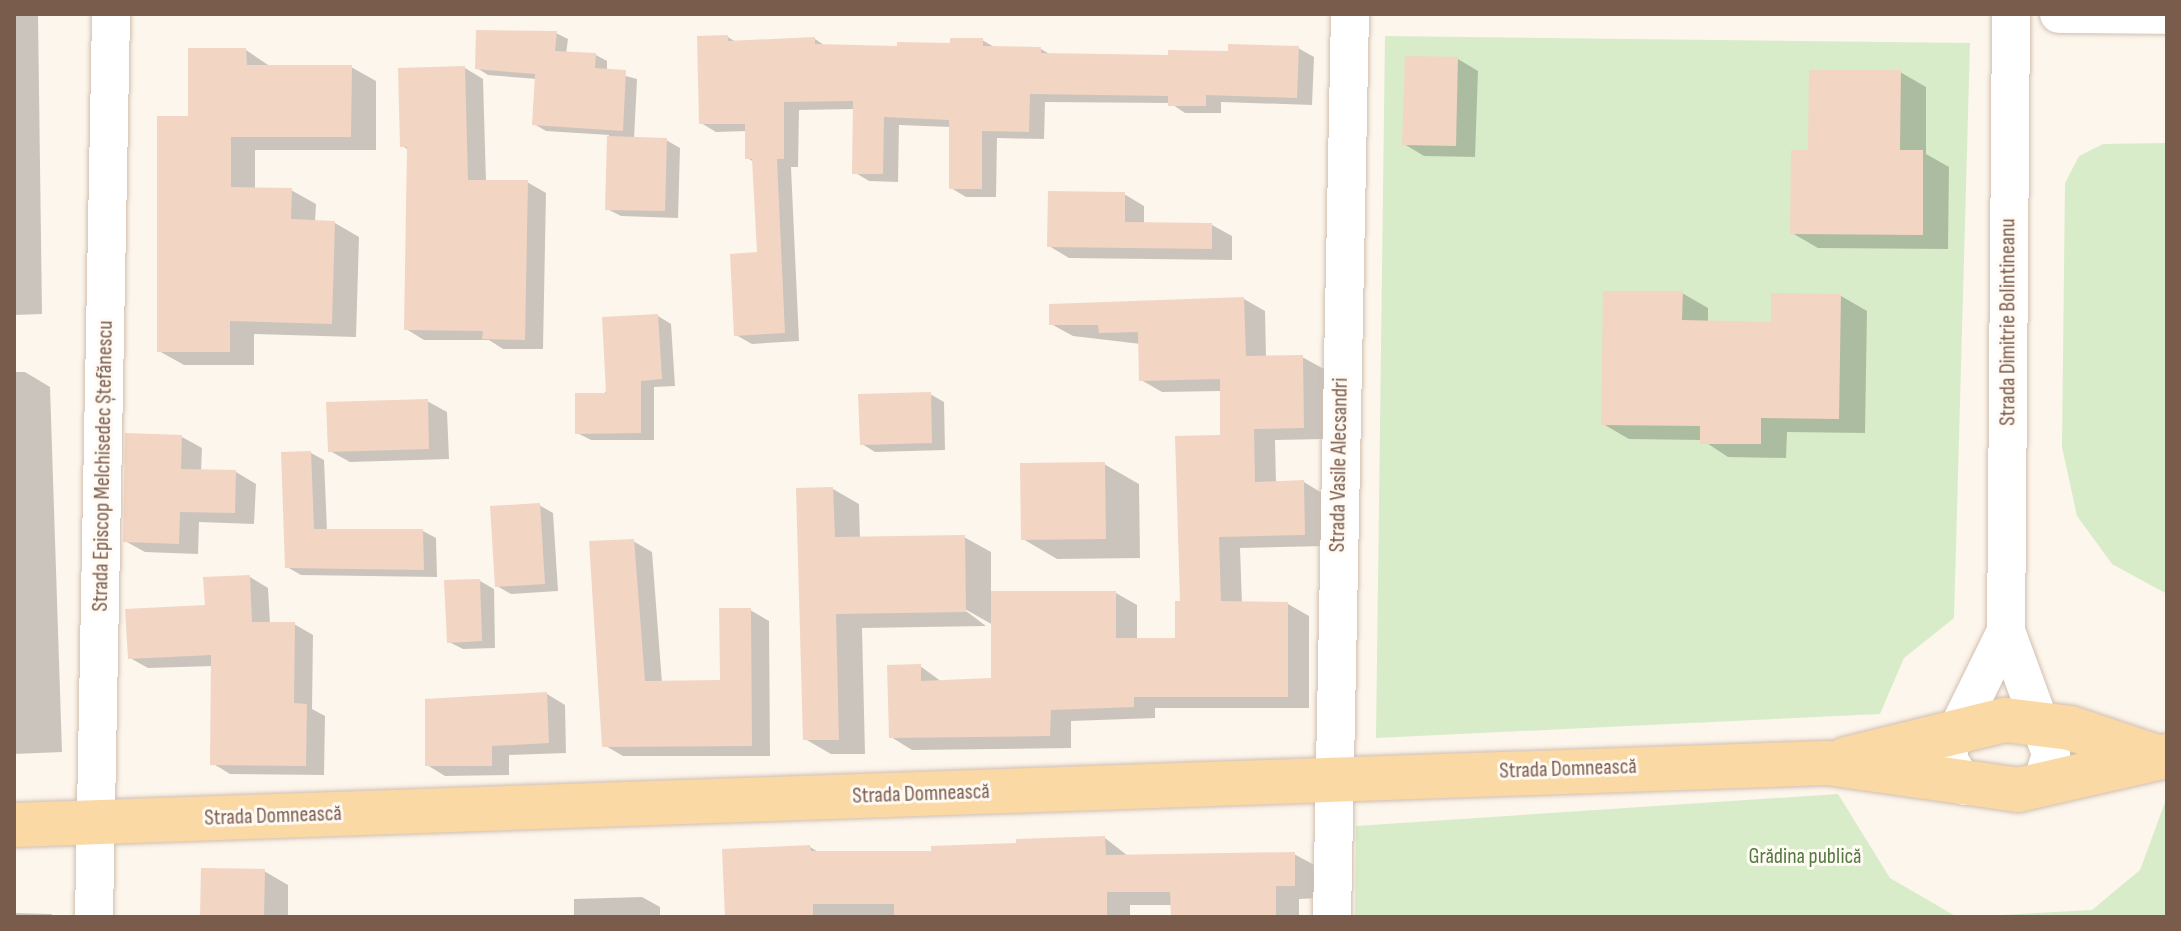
<!DOCTYPE html>
<html>
<head>
<meta charset="utf-8">
<style>
	body { margin:0 }
	#map { position:relative; width:2181px; height:931px; overflow:hidden; background:#fdf6ec; font-family:"Sofia Sans Condensed",sans-serif }
	div>[style] { position:absolute }
	[style*='--x'] { left:calc(var(--x)*1px); top:calc(var(--y)*1px); width:calc(var(--w)*1px); rotate:calc(var(--a)*1deg) }
	.green>* { inset:0; background:#d8ecc9 }
	.shadow>* { inset:0; background:#0003 }
	.building>* { inset:0; background:#f3d5c3 }
	.roads { filter:drop-shadow(0 0 2px #d1beb0) drop-shadow(0 0 2px #d1beb0) }
	.minor>* { height:38px; margin:-19px; padding:0 19px; transform-origin:19px; border-radius:19px; background:#fff }
	.major>* { height:44px; margin:-22px; padding:0 22px; transform-origin:22px; border-radius:22px; background:#fbd9a5 }
	span { translate:-50% -50%; white-space:nowrap; text-align:center; line-height:1.15; -webkit-text-stroke:6px #fffaf3; paint-order:stroke }
	.street-label { font-size:22px; color:#7a5c4d }
	.park-label { font-size:22px; color:#537a41 }
	.frame { position:absolute; inset:0; border:16px solid #7a5c4d; pointer-events:none }
</style>
</head>
<body>
<div id="map">
	<div class="green">
		<i style="clip-path:polygon(1385px 36px,1970px 43px,1954px 618px,1904px 658px,1880px 714px,1376px 738px)"></i>
		<i style="clip-path:polygon(2167px 143px,2167px 594px,2112px 564px,2077px 516px,2062px 447px,2065px 183px,2079px 156px,2103px 144px)"></i>
		<i style="clip-path:polygon(1838px 794px,1890px 878px,1957px 917px,1355px 917px,1356px 826px)"></i>
		<i style="clip-path:polygon(2167px 797px,2167px 917px,1964px 917px,2092px 910px,2140px 870px)"></i>
	</div>
	<div class="shadow">
		<i style="clip-path:polygon(14px 14px,38px 15px,42px 314px,14px 315px)"></i>
		<i style="clip-path:polygon(556px 33px,568px 39px,566px 54px,596px 55px,607px 61px,607px 71px,637px 79px,634px 139px,666px 140px,680px 148px,678px 218px,621px 216px,607px 209px,609px 135px,546px 131px,534px 124px,537px 79px,488px 75px,477px 68px)"></i>
		<i style="clip-path:polygon(728px 37px,736px 42px,815px 39px,827px 47px,899px 48px,982px 40px,996px 48px,1041px 49px,1053px 56px,1170px 57px,1298px 48px,1314px 57px,1312px 105px,1221px 102px,1221px 113px,1185px 113px,1170px 103px,1045px 102px,1044px 139px,997px 138px,996px 197px,966px 197px,951px 188px,951px 127px,899px 125px,898px 182px,869px 181px,854px 172px,855px 109px,799px 110px,798px 167px,791px 167px,799px 341px,752px 344px,736px 335px,759px 254px,754px 162px,747px 158px,747px 131px,716px 132px,701px 123px)"></i>
		<i style="clip-path:polygon(246px 50px,271px 67px,351px 67px,376px 81px,376px 150px,255px 150px,255px 189px,291px 190px,316px 204px,315px 222px,335px 223px,359px 237px,356px 337px,254px 334px,254px 365px,184px 365px,159px 351px,190px 118px)"></i>
		<i style="clip-path:polygon(1458px 59px,1478px 71px,1475px 157px,1424px 156px,1404px 144px)"></i>
		<i style="clip-path:polygon(465px 68px,483px 79px,486px 182px,527px 182px,546px 193px,543px 349px,503px 349px,489px 340px,424px 340px,406px 329px,409px 150px,402px 146px)"></i>
		<i style="clip-path:polygon(1900px 72px,1926px 87px,1926px 154px,1949px 167px,1948px 249px,1818px 248px,1792px 233px,1810px 152px)"></i>
		<i style="clip-path:polygon(1124px 194px,1144px 206px,1144px 224px,1212px 225px,1232px 236px,1232px 260px,1069px 258px,1049px 246px)"></i>
		<i style="clip-path:polygon(1682px 293px,1708px 308px,1708px 323px,1773px 324px,1841px 296px,1867px 311px,1865px 433px,1787px 432px,1786px 458px,1728px 457px,1702px 440px,1629px 439px,1603px 424px)"></i>
		<i style="clip-path:polygon(1244px 299px,1265px 311px,1266px 357px,1302px 357px,1324px 369px,1325px 439px,1275px 440px,1276px 483px,1304px 482px,1325px 495px,1326px 546px,1240px 548px,1242px 604px,1288px 604px,1309px 616px,1309px 708px,1155px 708px,1155px 718px,1071px 721px,1071px 748px,912px 750px,891px 737px,920px 666px,942px 682px,993px 680px,993px 625px,958px 605px,986px 626px,862px 628px,865px 754px,831px 754px,805px 739px,833px 489px,859px 504px,860px 539px,964px 537px,991px 552px,991px 593px,1116px 593px,1137px 605px,1137px 640px,1177px 640px,1222px 437px,1222px 391px,1162px 392px,1141px 380px,1141px 344px,1073px 336px,1051px 324px)"></i>
		<i style="clip-path:polygon(658px 316px,671px 324px,675px 386px,654px 387px,654px 440px,591px 440px,577px 433px)"></i>
		<i style="clip-path:polygon(14px 372px,25px 372px,50px 387px,62px 752px,14px 754px)"></i>
		<i style="clip-path:polygon(930px 394px,944px 402px,945px 450px,875px 452px,862px 444px)"></i>
		<i style="clip-path:polygon(427px 401px,447px 412px,449px 459px,350px 462px,330px 451px)"></i>
		<i style="clip-path:polygon(182px 437px,202px 448px,201px 471px,236px 472px,256px 484px,254px 524px,199px 522px,198px 554px,145px 552px,125px 541px)"></i>
		<i style="clip-path:polygon(311px 453px,324px 460px,327px 531px,423px 531px,436px 538px,437px 577px,301px 575px,287px 567px)"></i>
		<i style="clip-path:polygon(1104px 464px,1139px 484px,1140px 558px,1057px 559px,1023px 539px)"></i>
		<i style="clip-path:polygon(539px 505px,553px 513px,558px 591px,511px 594px,497px 586px)"></i>
		<i style="clip-path:polygon(633px 541px,652px 552px,662px 683px,722px 682px,750px 610px,769px 621px,770px 756px,623px 756px,604px 745px)"></i>
		<i style="clip-path:polygon(250px 577px,268px 588px,270px 624px,294px 624px,313px 635px,312px 709px,325px 716px,324px 775px,230px 774px,212px 763px,213px 666px,148px 668px,130px 658px)"></i>
		<i style="clip-path:polygon(480px 581px,494px 589px,495px 648px,463px 649px,449px 642px)"></i>
		<i style="clip-path:polygon(547px 694px,565px 705px,566px 753px,509px 755px,509px 775px,445px 776px,427px 765px)"></i>
		<i style="clip-path:polygon(1105px 838px,1128px 856px,1294px 854px,1318px 867px,1318px 898px,1299px 899px,1299px 917px,1173px 917px,1173px 905px,1130px 905px,1130px 917px,727px 917px,810px 847px,820px 853px,933px 853px)"></i>
		<i style="clip-path:polygon(264px 871px,288px 885px,288px 917px,202px 917px)"></i>
		<i style="clip-path:polygon(642px 897px,660px 907px,660px 917px,574px 917px,574px 899px)"></i>
		<i style="clip-path:polygon(14px 913px,51px 914px,56px 917px,14px 917px)"></i>
	</div>
	<div class="building">
		<i style="clip-path:polygon(476px 30px,557px 31px,555px 51px,596px 53px,595px 68px,626px 70px,623px 131px,532px 125px,535px 74px,475px 69px)"></i>
		<i style="clip-path:polygon(728px 35px,728px 41px,815px 37px,815px 44px,897px 46px,897px 42px,950px 43px,950px 38px,983px 38px,983px 46px,1041px 47px,1041px 53px,1168px 55px,1168px 50px,1228px 51px,1228px 44px,1299px 46px,1297px 98px,1206px 95px,1206px 106px,1168px 106px,1168px 96px,1030px 94px,1029px 132px,982px 131px,982px 189px,949px 189px,949px 120px,884px 117px,883px 174px,852px 174px,853px 101px,784px 102px,784px 159px,777px 159px,785px 333px,734px 336px,730px 254px,757px 252px,752px 159px,745px 159px,745px 124px,699px 124px,697px 36px)"></i>
		<i style="clip-path:polygon(188px 48px,246px 48px,247px 65px,352px 65px,351px 137px,231px 137px,231px 187px,292px 188px,291px 219px,335px 221px,332px 324px,230px 321px,230px 352px,157px 352px,157px 116px,188px 116px)"></i>
		<i style="clip-path:polygon(1405px 56px,1458px 57px,1456px 146px,1402px 145px)"></i>
		<i style="clip-path:polygon(465px 66px,468px 180px,528px 180px,525px 340px,482px 339px,483px 331px,404px 330px,407px 147px,400px 147px,398px 68px)"></i>
		<i style="clip-path:polygon(1809px 70px,1901px 70px,1900px 150px,1923px 150px,1923px 235px,1790px 234px,1791px 150px,1808px 150px)"></i>
		<i style="clip-path:polygon(607px 136px,667px 138px,665px 211px,605px 210px)"></i>
		<i style="clip-path:polygon(1048px 191px,1125px 192px,1125px 222px,1212px 223px,1212px 249px,1047px 247px)"></i>
		<i style="clip-path:polygon(1603px 291px,1683px 291px,1682px 320px,1771px 322px,1771px 293px,1841px 294px,1839px 419px,1761px 418px,1761px 444px,1700px 444px,1700px 426px,1601px 425px)"></i>
		<i style="clip-path:polygon(1244px 297px,1246px 356px,1303px 355px,1304px 428px,1254px 429px,1255px 482px,1304px 480px,1305px 535px,1219px 537px,1221px 601px,1288px 602px,1288px 697px,1134px 697px,1134px 707px,1051px 710px,1050px 736px,889px 738px,887px 665px,921px 664px,921px 681px,991px 678px,991px 591px,1116px 591px,1116px 638px,1175px 638px,1175px 601px,1180px 601px,1175px 436px,1220px 435px,1220px 379px,1139px 381px,1138px 332px,1099px 333px,1098px 325px,1049px 325px,1049px 304px)"></i>
		<i style="clip-path:polygon(658px 314px,662px 379px,641px 381px,641px 433px,575px 434px,575px 393px,606px 393px,602px 317px)"></i>
		<i style="clip-path:polygon(931px 392px,932px 443px,860px 445px,858px 394px)"></i>
		<i style="clip-path:polygon(428px 399px,429px 449px,328px 452px,326px 402px)"></i>
		<i style="clip-path:polygon(125px 433px,182px 435px,181px 469px,236px 470px,235px 513px,180px 512px,179px 544px,123px 542px)"></i>
		<i style="clip-path:polygon(311px 451px,314px 529px,423px 529px,424px 570px,285px 568px,281px 452px)"></i>
		<i style="clip-path:polygon(1105px 462px,1106px 539px,1021px 540px,1020px 463px)"></i>
		<i style="clip-path:polygon(833px 487px,835px 537px,965px 535px,966px 612px,836px 614px,839px 740px,803px 740px,796px 488px)"></i>
		<i style="clip-path:polygon(540px 503px,545px 584px,495px 587px,490px 506px)"></i>
		<i style="clip-path:polygon(634px 539px,645px 681px,720px 680px,719px 608px,751px 608px,752px 746px,602px 747px,589px 541px)"></i>
		<i style="clip-path:polygon(250px 575px,252px 622px,295px 622px,294px 703px,307px 704px,306px 766px,210px 765px,211px 655px,128px 659px,125px 609px,205px 605px,203px 577px)"></i>
		<i style="clip-path:polygon(480px 579px,482px 641px,447px 643px,444px 580px)"></i>
		<i style="clip-path:polygon(547px 692px,549px 743px,492px 746px,492px 766px,425px 766px,425px 699px)"></i>
		<i style="clip-path:polygon(1105px 836px,1106px 855px,1295px 852px,1295px 886px,1276px 886px,1276px 917px,1171px 917px,1170px 892px,1107px 892px,1107px 917px,894px 917px,894px 904px,813px 904px,813px 917px,725px 917px,722px 849px,810px 845px,811px 851px,931px 851px,931px 846px,1016px 843px,1016px 839px)"></i>
		<i style="clip-path:polygon(201px 868px,265px 869px,264px 917px,200px 917px)"></i>
	</div>
	<div class="roads">
		<div class="minor">
			<i style="--x:2011;--y:14;--w:617;--a:90.46"></i>
			<i style="--x:2006;--y:631;--w:131;--a:69.9"></i>
			<i style="--x:2051;--y:754;--w:34;--a:107"></i>
			<i style="--x:2059;--y:14;--w:108;--a:0.5"></i>
			<i style="--x:1965;--y:786;--w:32;--a:-122"></i>
			<i style="--x:1948;--y:759;--w:14;--a:-82"></i>
			<i style="--x:1950;--y:745;--w:127;--a:-63.8"></i>
			<i style="--x:94;--y:917;--w:903;--a:-88.92"></i>
			<i style="--x:1332;--y:917;--w:903;--a:-88.86"></i>
		</div>
		<div class="major">
			<i style="--x:1846;--y:759;--w:164;--a:-13.8"></i>
			<i style="--x:2005;--y:720;--w:65;--a:7"></i>
			<i style="--x:2070;--y:728;--w:92;--a:18.4"></i>
			<i style="--x:14;--y:825;--w:1814;--a:-1.96"></i>
			<i style="--x:1827;--y:763;--w:193;--a:8"></i>
			<i style="--x:2018;--y:790;--w:153;--a:-12.9"></i>
		</div>
	</div>
	<div class="street-label">
		<span style="left:2008px;top:322px;rotate:-90deg">Strada Dimitrie Bolintineanu</span>
		<span style="left:1339px;top:465px;rotate:-89deg">Strada Vasile Alecsandri</span>
		<span style="left:103px;top:466px;rotate:-89deg">Strada Episcop Melchisedec Ștefănescu</span>
		<span style="left:1568px;top:769px;rotate:-2deg">Strada Domnească</span>
		<span style="left:921px;top:794px;rotate:-2deg">Strada Domnească</span>
		<span style="left:273px;top:816px;rotate:-2deg">Strada Domnească</span>
	</div>
	<div class="park-label">
		<span style="left:1805px;top:857px">Grădina publică</span>
	</div>
	<div class="frame"></div>
</div>
</body>
</html>
